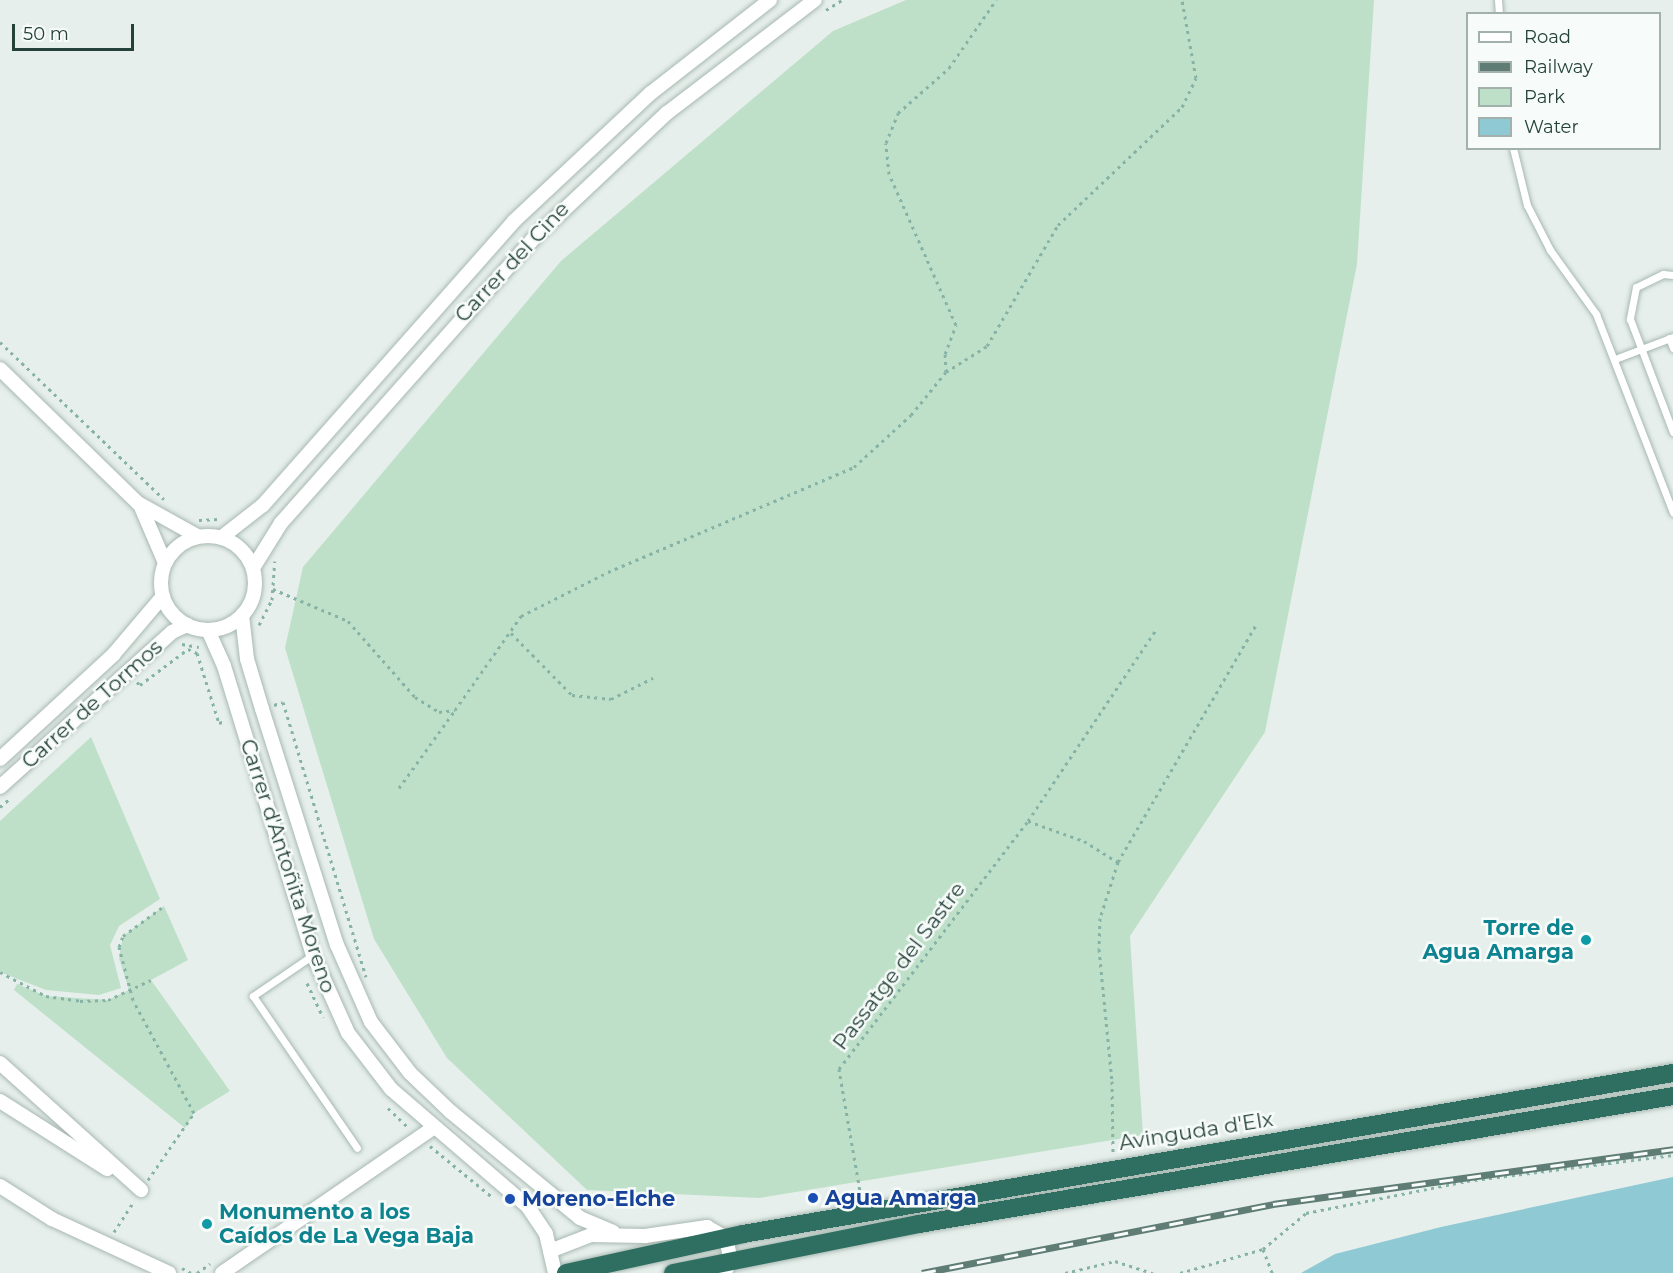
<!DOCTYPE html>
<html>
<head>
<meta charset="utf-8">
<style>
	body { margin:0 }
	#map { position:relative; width:1673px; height:1273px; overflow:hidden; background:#e6efeb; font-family:Montserrat,sans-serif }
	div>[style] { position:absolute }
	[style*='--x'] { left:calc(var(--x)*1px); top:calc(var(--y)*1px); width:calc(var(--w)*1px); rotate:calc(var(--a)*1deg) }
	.green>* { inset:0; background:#bfe0c8 }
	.water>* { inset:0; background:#8ec9d4 }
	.path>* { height:3px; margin-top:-1.5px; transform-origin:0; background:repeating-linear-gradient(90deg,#86b3a5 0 3px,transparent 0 7.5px) }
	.roads { filter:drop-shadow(0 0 2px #a8b8b2) drop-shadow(0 0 2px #a8b8b2) }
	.lane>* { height:7px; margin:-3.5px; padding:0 3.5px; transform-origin:3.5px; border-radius:3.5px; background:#fff }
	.street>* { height:14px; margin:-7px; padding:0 7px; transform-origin:7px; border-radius:7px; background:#fff }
	.street>.ring { margin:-7px; padding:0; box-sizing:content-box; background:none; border:14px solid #fff; border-radius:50% }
	.highway>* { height:18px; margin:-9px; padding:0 9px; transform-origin:9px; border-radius:9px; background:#2f6f62 }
	.rail>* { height:7px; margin-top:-3.5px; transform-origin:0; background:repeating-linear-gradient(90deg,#f7fbf9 0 14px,#5f7d75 0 28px); box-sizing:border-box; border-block:2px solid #5f7d75 }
	.dots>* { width:16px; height:16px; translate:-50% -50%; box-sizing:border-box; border:3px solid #f7fbf9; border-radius:50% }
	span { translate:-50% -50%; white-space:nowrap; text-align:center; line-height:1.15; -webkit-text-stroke:5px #f7fbf9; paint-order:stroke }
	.street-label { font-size:21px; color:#24423a }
	.culture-label { font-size:21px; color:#0d838f; font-weight:700 }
	.right { translate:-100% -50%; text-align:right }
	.left { translate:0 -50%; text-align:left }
	.transit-label { font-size:21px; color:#164399; font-weight:700 }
	.legend { position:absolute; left:1466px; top:12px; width:195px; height:138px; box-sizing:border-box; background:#f7fbf9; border:2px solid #a3b1ad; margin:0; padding:8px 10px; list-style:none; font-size:18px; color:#24423a }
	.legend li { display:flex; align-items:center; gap:12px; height:30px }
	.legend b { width:30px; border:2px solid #a3b1ad }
	.scale { position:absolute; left:12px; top:24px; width:122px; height:27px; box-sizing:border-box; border:3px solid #24423a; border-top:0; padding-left:8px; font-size:18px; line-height:21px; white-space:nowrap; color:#24423a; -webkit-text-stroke:4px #f7fbf9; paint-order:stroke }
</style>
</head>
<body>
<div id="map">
	<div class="green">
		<i style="clip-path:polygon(906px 0,1374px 0,1357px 264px,1265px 732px,1130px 936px,1143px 1135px,759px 1198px,587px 1190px,447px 1058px,374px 939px,285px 648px,303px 567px,561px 261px,833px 31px)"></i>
		<i style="clip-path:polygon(91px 737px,160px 899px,119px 926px,110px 945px,121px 988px,99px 995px,46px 990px,0 972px,0 821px)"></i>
		<i style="clip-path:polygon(164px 906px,188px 960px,151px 980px,230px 1091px,194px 1113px,185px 1128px,14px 990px,17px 984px,46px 996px,108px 1000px,129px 990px,119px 958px,123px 936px)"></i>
	</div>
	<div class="water">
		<i style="clip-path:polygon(1673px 1177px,1673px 1273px,1301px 1273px,1335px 1254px,1441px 1227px)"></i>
	</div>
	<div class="path">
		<i style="--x:826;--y:10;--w:19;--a:-32"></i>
		<i style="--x:0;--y:342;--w:227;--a:43.8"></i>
		<i style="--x:946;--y:372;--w:49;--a:-32.4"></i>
		<i style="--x:987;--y:346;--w:140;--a:-59.6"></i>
		<i style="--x:1058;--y:225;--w:171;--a:-43.6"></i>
		<i style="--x:1182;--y:107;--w:32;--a:-64"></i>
		<i style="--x:1196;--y:78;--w:79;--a:-100.2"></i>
		<i style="--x:199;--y:520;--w:20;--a:-3"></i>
		<i style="--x:273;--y:589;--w:82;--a:23.1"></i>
		<i style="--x:348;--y:621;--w:101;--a:48.6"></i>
		<i style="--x:415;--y:697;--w:28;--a:32"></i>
		<i style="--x:439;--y:712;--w:16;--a:-7"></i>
		<i style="--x:455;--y:710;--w:115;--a:-54.9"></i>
		<i style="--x:521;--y:616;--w:97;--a:-26.8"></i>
		<i style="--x:608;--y:572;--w:267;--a:-23.1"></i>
		<i style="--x:854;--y:467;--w:77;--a:-42.4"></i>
		<i style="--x:911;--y:415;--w:55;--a:-50.9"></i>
		<i style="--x:946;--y:372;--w:18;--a:-93"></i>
		<i style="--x:945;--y:354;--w:31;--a:-69"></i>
		<i style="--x:956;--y:325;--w:165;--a:-113.9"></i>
		<i style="--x:889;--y:174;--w:31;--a:-96"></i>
		<i style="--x:886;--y:143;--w:32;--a:-68"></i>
		<i style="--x:898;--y:113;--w:68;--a:-41.4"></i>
		<i style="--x:949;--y:68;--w:83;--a:-55.3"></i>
		<i style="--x:259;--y:625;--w:28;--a:-63"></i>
		<i style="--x:272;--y:600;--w:39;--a:-86"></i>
		<i style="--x:511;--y:633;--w:87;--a:45.5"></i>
		<i style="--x:572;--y:695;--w:39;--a:6"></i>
		<i style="--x:611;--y:699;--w:47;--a:-26.6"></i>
		<i style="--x:182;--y:644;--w:17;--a:10"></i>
		<i style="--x:137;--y:682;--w:4;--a:45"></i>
		<i style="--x:140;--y:685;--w:60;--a:-36.9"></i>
		<i style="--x:188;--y:649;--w:10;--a:24"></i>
		<i style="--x:197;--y:653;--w:73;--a:72.6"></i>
		<i style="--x:219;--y:723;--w:6;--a:-18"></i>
		<i style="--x:274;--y:705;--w:9;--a:-18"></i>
		<i style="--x:283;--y:702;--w:287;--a:73.2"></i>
		<i style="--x:399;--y:788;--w:96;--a:-54.3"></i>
		<i style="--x:0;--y:807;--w:11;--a:-41"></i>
		<i style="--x:1028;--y:821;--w:229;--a:-56.2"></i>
		<i style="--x:1118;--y:862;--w:276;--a:-59.8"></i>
		<i style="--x:0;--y:972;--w:52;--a:27.6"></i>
		<i style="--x:46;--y:996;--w:34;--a:8"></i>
		<i style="--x:80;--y:1001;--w:28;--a:-2"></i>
		<i style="--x:108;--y:1000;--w:47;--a:-24.9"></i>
		<i style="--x:307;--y:983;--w:38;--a:65"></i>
		<i style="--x:388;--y:1108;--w:29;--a:44"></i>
		<i style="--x:430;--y:1146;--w:80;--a:39.4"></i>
		<i style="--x:148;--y:1180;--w:81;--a:-55.5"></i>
		<i style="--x:194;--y:1113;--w:128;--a:-118.4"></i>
		<i style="--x:133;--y:1000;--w:55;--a:-104.8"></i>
		<i style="--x:119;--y:947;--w:12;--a:-70"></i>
		<i style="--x:123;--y:936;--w:51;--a:-36.2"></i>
		<i style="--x:861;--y:1197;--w:130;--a:-99.8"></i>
		<i style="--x:839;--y:1069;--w:312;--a:-52.7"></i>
		<i style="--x:1028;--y:821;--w:59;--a:19.7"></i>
		<i style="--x:1084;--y:841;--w:40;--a:32"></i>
		<i style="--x:1118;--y:862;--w:59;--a:107.8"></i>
		<i style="--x:1100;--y:918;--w:31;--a:92"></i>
		<i style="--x:1099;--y:949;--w:133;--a:84.4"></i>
		<i style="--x:1112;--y:1081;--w:73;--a:89.2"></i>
		<i style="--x:114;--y:1232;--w:35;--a:-57"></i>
		<i style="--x:1263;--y:1249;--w:26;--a:69"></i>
		<i style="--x:182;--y:1268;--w:10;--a:29"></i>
		<i style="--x:197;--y:1273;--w:16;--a:-35"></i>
		<i style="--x:1065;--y:1273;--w:51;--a:-13.5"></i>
		<i style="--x:1115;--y:1261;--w:40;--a:18"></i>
		<i style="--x:1180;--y:1273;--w:86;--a:-16.1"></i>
		<i style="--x:1263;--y:1249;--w:56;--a:-39.9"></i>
		<i style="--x:1306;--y:1213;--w:164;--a:-11.2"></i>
		<i style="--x:1467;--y:1181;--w:208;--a:-7.2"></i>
	</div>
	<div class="roads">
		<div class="lane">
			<i style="--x:1498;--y:0;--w:14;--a:86"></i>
			<i style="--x:1513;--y:148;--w:59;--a:76.2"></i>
			<i style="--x:1527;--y:205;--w:51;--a:62.9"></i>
			<i style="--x:1550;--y:250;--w:79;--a:54.3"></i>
			<i style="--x:1596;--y:314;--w:213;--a:68.8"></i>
			<i style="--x:1673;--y:275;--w:10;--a:-174"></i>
			<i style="--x:1663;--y:274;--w:30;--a:154"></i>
			<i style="--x:1636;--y:287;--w:33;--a:101"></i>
			<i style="--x:1630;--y:319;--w:121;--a:69.2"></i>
			<i style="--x:1669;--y:338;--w:11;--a:68"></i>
			<i style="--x:1615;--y:359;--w:62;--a:-20.8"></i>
			<i style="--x:313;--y:955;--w:73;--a:145.7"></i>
			<i style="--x:253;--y:996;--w:184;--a:55.6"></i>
		</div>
		<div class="street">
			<i style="--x:0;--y:369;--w:192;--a:44.2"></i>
			<i style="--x:138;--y:503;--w:68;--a:29.2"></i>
			<i style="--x:141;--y:507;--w:61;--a:66.8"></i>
			<i class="ring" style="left:161px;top:536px;width:80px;height:80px"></i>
			<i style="--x:222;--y:537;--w:52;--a:-38"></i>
			<i style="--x:263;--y:505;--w:379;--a:-48.5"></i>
			<i style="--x:514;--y:221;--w:187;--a:-43.1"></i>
			<i style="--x:651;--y:93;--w:151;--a:-38"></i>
			<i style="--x:253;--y:568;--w:53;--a:-58.1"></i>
			<i style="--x:281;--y:523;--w:378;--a:-48.4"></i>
			<i style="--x:532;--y:240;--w:185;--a:-43.3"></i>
			<i style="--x:667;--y:113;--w:186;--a:-37.4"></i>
			<i style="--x:242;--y:615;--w:44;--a:83.5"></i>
			<i style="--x:247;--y:659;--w:52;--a:73.3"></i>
			<i style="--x:262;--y:709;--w:248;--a:72.4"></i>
			<i style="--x:337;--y:945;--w:84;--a:66.2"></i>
			<i style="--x:371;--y:1022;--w:64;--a:52.6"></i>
			<i style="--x:410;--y:1073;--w:57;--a:43.6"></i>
			<i style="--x:451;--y:1112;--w:167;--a:39.4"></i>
			<i style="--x:580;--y:1218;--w:36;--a:23"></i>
			<i style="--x:208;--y:630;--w:39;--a:66"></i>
			<i style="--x:224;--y:666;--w:302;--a:72.9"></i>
			<i style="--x:313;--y:955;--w:85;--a:65.8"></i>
			<i style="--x:348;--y:1033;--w:71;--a:52.5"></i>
			<i style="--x:391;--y:1089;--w:181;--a:40.7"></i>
			<i style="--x:528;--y:1207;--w:32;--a:56"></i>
			<i style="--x:546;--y:1234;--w:40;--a:77"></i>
			<i style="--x:0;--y:759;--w:154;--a:-42.6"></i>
			<i style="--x:113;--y:655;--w:77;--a:-49.7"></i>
			<i style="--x:0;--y:787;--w:232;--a:-42"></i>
			<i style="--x:172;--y:632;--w:17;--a:-25"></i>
			<i style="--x:0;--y:1063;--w:190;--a:42"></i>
			<i style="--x:0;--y:1101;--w:127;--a:32.4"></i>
			<i style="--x:0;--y:1186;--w:62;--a:32.4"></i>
			<i style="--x:52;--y:1219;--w:129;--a:24.8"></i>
			<i style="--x:550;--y:1251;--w:44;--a:-21.3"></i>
			<i style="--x:591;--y:1235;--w:54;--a:1.1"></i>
			<i style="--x:645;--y:1236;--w:63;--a:-8.3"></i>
			<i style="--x:707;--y:1227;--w:22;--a:30"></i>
			<i style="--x:726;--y:1238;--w:24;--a:78"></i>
			<i style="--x:731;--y:1261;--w:14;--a:120"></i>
			<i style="--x:222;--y:1273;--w:256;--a:-34.5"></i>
		</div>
		<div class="highway">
			<i style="--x:566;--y:1273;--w:181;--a:-12.4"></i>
			<i style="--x:743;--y:1234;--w:944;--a:-9.82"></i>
			<i style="--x:673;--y:1273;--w:251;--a:-11.3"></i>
			<i style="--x:919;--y:1224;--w:765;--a:-9.63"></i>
		</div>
	</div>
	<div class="rail">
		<i style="--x:922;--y:1273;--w:358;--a:-11.1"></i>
		<i style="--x:1273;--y:1204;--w:404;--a:-7.8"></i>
	</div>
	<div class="dots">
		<i style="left:1586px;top:940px;background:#0f9aa8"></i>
		<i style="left:813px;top:1198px;background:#1a4fb4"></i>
		<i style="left:510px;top:1199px;background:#1a4fb4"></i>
		<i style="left:207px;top:1224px;background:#0f9aa8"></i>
	</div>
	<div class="street-label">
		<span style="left:512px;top:262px;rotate:-47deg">Carrer del Cine</span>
		<span style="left:92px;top:704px;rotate:-42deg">Carrer de Tormos</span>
		<span style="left:288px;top:866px;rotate:72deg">Carrer d'Antoñita Moreno</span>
		<span style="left:899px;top:966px;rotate:-53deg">Passatge del Sastre</span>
		<span style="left:1196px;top:1131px;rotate:-9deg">Avinguda d'Elx</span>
	</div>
	<div class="culture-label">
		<span class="right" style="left:1574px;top:940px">Torre de<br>Agua Amarga</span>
		<span class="left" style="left:219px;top:1224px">Monumento a los<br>Caídos de La Vega Baja</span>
	</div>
	<div class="transit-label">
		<span class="left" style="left:825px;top:1198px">Agua Amarga</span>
		<span class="left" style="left:522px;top:1199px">Moreno-Elche</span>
	</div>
	<ul class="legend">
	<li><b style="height:8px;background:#fff"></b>Road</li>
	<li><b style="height:8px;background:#5f7d75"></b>Railway</li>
	<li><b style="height:16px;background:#bfe0c8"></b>Park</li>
	<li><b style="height:16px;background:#8ec9d4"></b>Water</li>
	</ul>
	<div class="scale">50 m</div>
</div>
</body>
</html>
